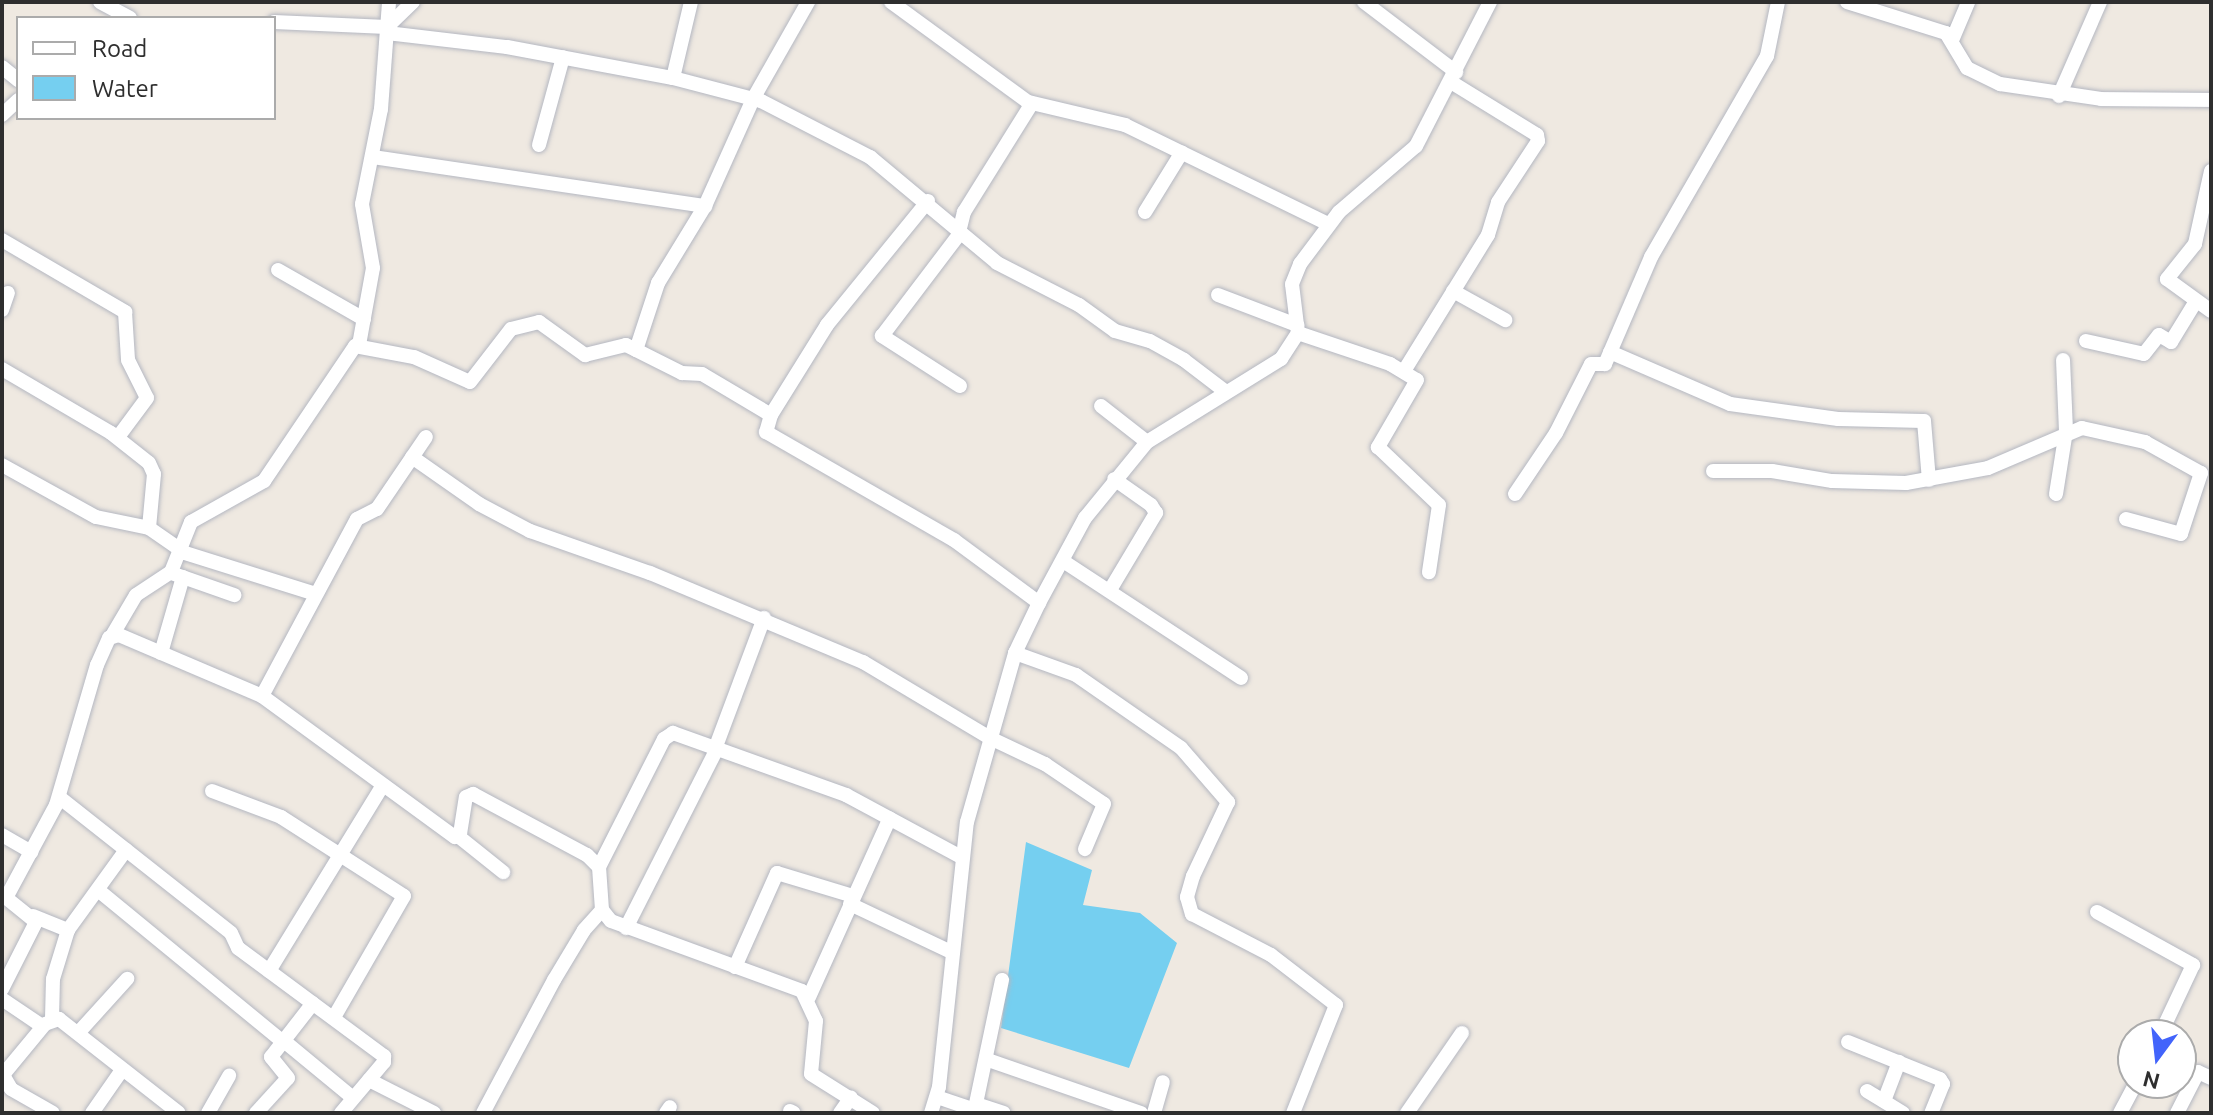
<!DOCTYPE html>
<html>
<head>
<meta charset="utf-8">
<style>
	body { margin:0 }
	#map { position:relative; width:2213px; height:1115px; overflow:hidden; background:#efe9e1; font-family:Ubuntu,sans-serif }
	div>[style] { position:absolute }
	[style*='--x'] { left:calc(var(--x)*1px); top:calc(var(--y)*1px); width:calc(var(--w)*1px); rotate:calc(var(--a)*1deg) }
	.water>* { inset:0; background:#75cff0 }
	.roads { filter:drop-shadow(0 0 2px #b4b7c1) drop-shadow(0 0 2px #b4b7c1) }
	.minor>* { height:14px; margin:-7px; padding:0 7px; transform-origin:7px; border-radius:7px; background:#fff }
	span { translate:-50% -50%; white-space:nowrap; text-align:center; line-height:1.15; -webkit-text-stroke:8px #fff; paint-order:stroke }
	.frame { position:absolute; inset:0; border:4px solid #2e2e2e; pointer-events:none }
	.legend { position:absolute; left:16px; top:16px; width:260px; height:104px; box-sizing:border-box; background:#fff; border:2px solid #ababab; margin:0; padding:10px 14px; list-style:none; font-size:24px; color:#2e2e2e }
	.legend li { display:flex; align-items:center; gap:16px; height:40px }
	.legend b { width:40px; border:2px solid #ababab }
	.north { position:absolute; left:2117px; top:1019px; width:80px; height:80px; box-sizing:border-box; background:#fff; border:2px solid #ababab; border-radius:50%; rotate:195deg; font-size:22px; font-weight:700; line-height:32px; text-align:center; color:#2e2e2e }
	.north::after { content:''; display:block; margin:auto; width:28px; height:36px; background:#4264fb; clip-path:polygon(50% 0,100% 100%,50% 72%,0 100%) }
</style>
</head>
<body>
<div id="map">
	<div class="water">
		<i style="clip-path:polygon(1026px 842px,1092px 870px,1083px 905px,1140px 913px,1177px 943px,1129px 1068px,1001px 1028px)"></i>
	</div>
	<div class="roads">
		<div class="minor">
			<i style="--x:100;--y:2;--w:34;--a:28"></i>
			<i style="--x:891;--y:2;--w:170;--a:36.1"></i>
			<i style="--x:1028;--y:102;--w:100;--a:13.3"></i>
			<i style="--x:1125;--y:125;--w:226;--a:26"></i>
			<i style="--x:1364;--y:2;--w:116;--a:37.3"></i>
			<i style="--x:1847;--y:2;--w:104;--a:17.4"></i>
			<i style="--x:1946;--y:33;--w:41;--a:59"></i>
			<i style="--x:1967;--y:68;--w:37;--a:26"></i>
			<i style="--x:2000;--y:84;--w:102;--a:8.4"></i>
			<i style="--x:2101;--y:99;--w:110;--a:0.5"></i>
			<i style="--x:274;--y:22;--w:113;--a:2.5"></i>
			<i style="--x:387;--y:27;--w:36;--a:-44"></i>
			<i style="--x:387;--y:33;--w:121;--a:6.7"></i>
			<i style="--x:507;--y:47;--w:169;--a:10.6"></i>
			<i style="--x:673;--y:78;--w:91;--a:14.6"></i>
			<i style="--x:761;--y:101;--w:123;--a:27.2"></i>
			<i style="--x:870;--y:157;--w:165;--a:39.8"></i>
			<i style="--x:997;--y:263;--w:92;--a:27.1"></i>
			<i style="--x:1079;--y:305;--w:44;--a:35.8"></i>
			<i style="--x:1115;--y:331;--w:36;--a:16"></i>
			<i style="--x:1150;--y:341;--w:39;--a:29"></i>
			<i style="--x:1184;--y:360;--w:53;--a:37.3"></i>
			<i style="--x:1953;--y:38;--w:39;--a:-67"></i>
			<i style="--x:2;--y:67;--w:21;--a:39"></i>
			<i style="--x:673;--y:78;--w:78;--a:-76.7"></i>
			<i style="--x:2059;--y:96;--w:103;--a:-66.4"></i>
			<i style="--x:2;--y:115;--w:22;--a:-43"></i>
			<i style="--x:539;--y:145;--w:91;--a:-74.7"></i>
			<i style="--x:373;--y:157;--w:336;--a:8.4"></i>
			<i style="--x:705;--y:206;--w:117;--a:-65.8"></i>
			<i style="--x:753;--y:99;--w:112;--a:-60.4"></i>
			<i style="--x:2211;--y:171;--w:75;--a:102.4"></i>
			<i style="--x:2195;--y:244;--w:45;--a:128.7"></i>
			<i style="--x:2167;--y:279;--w:54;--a:36"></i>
			<i style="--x:928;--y:201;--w:160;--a:129.2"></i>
			<i style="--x:827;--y:325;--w:106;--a:121.9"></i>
			<i style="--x:771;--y:415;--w:18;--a:106"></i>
			<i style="--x:766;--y:432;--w:217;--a:29.9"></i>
			<i style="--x:954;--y:540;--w:106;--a:36.5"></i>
			<i style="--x:1145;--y:212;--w:70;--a:-58.3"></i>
			<i style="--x:2;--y:240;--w:143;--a:30.3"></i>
			<i style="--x:125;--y:312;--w:48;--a:86.4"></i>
			<i style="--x:128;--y:360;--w:42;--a:63.4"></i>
			<i style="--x:147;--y:398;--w:49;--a:126.6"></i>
			<i style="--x:278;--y:270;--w:99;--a:29.7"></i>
			<i style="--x:1453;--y:291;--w:60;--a:29.1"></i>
			<i style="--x:1218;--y:295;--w:85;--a:20.8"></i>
			<i style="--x:2;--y:310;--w:18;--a:-71"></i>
			<i style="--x:1298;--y:333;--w:97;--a:18.6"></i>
			<i style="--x:1390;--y:364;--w:31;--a:31"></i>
			<i style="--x:1417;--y:380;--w:78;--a:120.2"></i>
			<i style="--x:1378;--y:447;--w:84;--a:43.6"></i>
			<i style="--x:1439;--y:505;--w:68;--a:98.5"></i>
			<i style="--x:2086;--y:341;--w:59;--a:12.6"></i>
			<i style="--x:2144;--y:354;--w:24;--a:-52"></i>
			<i style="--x:2159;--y:335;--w:14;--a:30"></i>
			<i style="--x:2171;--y:342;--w:48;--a:-58.6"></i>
			<i style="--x:359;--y:345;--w:78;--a:-79.7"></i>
			<i style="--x:373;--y:268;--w:65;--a:-99.8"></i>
			<i style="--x:362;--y:204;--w:97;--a:-78.7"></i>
			<i style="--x:381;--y:109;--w:107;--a:-85.7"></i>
			<i style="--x:636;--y:350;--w:71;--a:-71.8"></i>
			<i style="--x:658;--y:283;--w:90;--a:-58.6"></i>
			<i style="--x:1610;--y:352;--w:131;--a:23.4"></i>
			<i style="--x:1730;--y:404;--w:109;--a:7.9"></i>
			<i style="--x:1838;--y:419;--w:86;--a:1.3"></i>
			<i style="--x:1924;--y:421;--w:59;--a:85.2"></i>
			<i style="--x:2;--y:369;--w:126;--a:30.4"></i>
			<i style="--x:111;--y:433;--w:48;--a:38.3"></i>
			<i style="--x:149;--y:463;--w:12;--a:66"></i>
			<i style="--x:154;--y:474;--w:54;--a:95.3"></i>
			<i style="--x:1404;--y:371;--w:160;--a:-58.3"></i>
			<i style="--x:1488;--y:235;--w:34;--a:-73"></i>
			<i style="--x:1498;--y:202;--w:73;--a:-56.7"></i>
			<i style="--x:1538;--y:141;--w:6;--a:-99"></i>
			<i style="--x:1537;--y:135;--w:101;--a:-148.4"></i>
			<i style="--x:960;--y:386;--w:93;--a:-147.3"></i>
			<i style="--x:882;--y:336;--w:126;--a:-52.8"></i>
			<i style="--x:958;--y:236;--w:25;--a:-76"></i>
			<i style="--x:964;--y:212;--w:128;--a:-58"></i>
			<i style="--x:1101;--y:406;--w:58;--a:38"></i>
			<i style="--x:412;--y:457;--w:82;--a:35"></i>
			<i style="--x:479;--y:504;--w:58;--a:27.9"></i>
			<i style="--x:530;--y:531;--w:127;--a:19.3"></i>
			<i style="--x:650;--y:573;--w:231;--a:22.7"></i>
			<i style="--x:863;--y:662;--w:148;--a:30.9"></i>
			<i style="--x:990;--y:738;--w:61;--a:25.3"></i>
			<i style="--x:1045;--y:764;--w:71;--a:34.1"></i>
			<i style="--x:1104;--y:804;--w:49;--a:112.9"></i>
			<i style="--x:2;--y:465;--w:107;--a:29"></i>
			<i style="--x:96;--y:517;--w:54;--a:11.7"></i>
			<i style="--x:149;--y:528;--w:44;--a:34.8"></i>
			<i style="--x:185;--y:553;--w:137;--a:17.4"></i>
			<i style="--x:1713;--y:471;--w:59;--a:0"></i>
			<i style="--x:1772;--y:471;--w:61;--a:9.5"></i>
			<i style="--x:1832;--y:481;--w:74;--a:1.5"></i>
			<i style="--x:1906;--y:483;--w:83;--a:-10.4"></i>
			<i style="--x:1988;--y:468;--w:102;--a:-23.1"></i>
			<i style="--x:2082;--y:428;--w:65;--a:12.5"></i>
			<i style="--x:2145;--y:442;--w:64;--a:29"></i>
			<i style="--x:2201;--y:473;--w:64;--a:108.2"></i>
			<i style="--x:2181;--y:534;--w:57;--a:-164.7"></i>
			<i style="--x:1515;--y:494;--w:73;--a:-56.1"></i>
			<i style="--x:1556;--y:433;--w:77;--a:-63.1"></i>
			<i style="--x:1591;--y:364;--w:14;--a:0"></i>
			<i style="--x:1605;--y:364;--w:116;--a:-66.7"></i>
			<i style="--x:1651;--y:257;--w:232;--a:-60"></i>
			<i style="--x:1767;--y:56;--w:55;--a:-78.5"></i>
			<i style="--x:2056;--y:494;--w:64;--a:-81"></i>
			<i style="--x:2066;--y:431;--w:71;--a:-92.4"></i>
			<i style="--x:1063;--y:561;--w:213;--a:33.3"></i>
			<i style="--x:174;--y:574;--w:64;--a:19.3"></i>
			<i style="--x:1110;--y:590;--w:90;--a:-59.1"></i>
			<i style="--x:1156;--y:513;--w:9;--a:-122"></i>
			<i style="--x:1151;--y:505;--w:45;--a:-144.9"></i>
			<i style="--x:113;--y:634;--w:45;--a:-59.5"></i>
			<i style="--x:136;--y:595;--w:42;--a:-33.3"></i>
			<i style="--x:171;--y:572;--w:54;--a:-68.2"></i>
			<i style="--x:191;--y:522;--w:84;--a:-29.3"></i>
			<i style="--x:264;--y:481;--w:163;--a:-56"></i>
			<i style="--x:355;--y:346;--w:60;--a:10.6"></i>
			<i style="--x:414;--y:357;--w:61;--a:24.1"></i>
			<i style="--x:470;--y:382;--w:67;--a:-52.3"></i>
			<i style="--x:511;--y:329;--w:29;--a:-14"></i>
			<i style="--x:539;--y:322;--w:57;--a:35.7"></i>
			<i style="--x:585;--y:355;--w:42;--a:-13.7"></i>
			<i style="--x:626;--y:345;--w:63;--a:26.6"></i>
			<i style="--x:682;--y:373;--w:20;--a:3"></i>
			<i style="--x:702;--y:374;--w:80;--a:30.7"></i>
			<i style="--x:161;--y:653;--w:79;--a:-73.9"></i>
			<i style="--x:1015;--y:653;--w:65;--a:19.8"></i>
			<i style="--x:1076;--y:675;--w:128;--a:34.8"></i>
			<i style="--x:1181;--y:748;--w:72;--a:49"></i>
			<i style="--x:1228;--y:802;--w:82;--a:115.3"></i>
			<i style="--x:1193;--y:876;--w:22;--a:106"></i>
			<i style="--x:1187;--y:897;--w:18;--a:74"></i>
			<i style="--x:1192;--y:914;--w:89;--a:27.4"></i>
			<i style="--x:1271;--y:955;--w:82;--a:37.6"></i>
			<i style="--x:1336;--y:1005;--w:116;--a:111.7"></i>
			<i style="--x:262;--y:696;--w:201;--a:-61.8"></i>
			<i style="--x:357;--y:519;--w:22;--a:-27"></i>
			<i style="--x:377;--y:509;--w:87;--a:-55.8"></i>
			<i style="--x:715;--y:749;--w:140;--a:-69.5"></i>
			<i style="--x:212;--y:791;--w:74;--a:20.6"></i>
			<i style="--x:281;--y:817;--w:146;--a:32.7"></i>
			<i style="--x:404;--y:896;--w:140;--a:120"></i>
			<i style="--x:59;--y:797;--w:219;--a:38.3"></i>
			<i style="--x:231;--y:933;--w:17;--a:65"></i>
			<i style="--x:238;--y:948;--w:182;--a:36.5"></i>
			<i style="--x:384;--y:1056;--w:6;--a:90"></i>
			<i style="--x:384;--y:1062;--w:67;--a:130.1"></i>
			<i style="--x:2;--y:835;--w:34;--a:30"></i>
			<i style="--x:458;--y:836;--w:58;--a:38.7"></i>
			<i style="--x:599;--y:867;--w:144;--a:-63.1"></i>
			<i style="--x:664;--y:739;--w:11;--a:-34"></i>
			<i style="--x:673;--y:733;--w:184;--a:19.7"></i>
			<i style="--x:846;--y:795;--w:131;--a:28.3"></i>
			<i style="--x:98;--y:890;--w:239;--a:39.4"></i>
			<i style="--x:850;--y:904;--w:112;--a:25.4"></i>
			<i style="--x:2097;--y:912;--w:110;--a:28.9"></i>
			<i style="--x:2193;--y:965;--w:77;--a:115.2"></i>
			<i style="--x:33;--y:916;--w:38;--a:22"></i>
			<i style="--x:626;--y:928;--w:201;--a:-63.1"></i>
			<i style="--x:735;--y:967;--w:103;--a:-65.9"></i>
			<i style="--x:777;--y:873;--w:79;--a:16.8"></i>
			<i style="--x:269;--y:971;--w:218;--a:-58.5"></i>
			<i style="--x:2;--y:989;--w:75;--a:-63.1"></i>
			<i style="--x:36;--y:922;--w:38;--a:-141"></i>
			<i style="--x:6;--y:898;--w:106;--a:-61.7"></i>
			<i style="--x:56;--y:805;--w:146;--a:-73.7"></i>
			<i style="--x:97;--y:665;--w:30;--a:-66"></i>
			<i style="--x:109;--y:638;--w:10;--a:-17"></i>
			<i style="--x:119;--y:635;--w:155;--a:23.1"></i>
			<i style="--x:262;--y:696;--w:239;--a:36.2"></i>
			<i style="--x:455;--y:837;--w:6;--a:-31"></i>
			<i style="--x:460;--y:834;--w:37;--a:-81"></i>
			<i style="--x:466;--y:797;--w:8;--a:-23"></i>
			<i style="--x:473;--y:794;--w:129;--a:28.2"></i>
			<i style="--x:587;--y:855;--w:17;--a:45"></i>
			<i style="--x:599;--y:867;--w:43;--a:86"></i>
			<i style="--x:602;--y:910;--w:14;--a:51"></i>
			<i style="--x:611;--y:921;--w:203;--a:20.1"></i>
			<i style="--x:802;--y:991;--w:33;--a:65"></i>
			<i style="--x:816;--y:1021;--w:53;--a:95.4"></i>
			<i style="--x:811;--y:1074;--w:73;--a:32.2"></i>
			<i style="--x:809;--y:997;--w:196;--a:-65.7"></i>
			<i style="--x:2;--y:999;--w:48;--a:34"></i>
			<i style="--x:52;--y:1019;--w:40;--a:-88.6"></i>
			<i style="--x:53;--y:979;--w:51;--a:-73"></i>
			<i style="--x:68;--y:930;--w:99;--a:-54.1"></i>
			<i style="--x:79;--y:1032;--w:72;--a:-47.8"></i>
			<i style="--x:284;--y:1041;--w:89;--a:39.6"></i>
			<i style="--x:1848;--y:1042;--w:99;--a:21.9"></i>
			<i style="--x:1940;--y:1079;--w:6;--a:59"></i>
			<i style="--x:1943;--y:1084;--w:31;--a:112"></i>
			<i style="--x:988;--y:1060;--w:162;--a:19.1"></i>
			<i style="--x:3;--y:1075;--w:16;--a:60"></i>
			<i style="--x:11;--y:1089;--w:48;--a:29.7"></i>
			<i style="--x:2;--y:1076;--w:67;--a:-50.4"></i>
			<i style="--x:45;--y:1024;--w:15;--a:-20"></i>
			<i style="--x:59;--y:1019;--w:152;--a:38.1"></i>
			<i style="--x:369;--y:1080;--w:73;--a:26.9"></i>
			<i style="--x:1867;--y:1091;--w:42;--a:31.4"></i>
			<i style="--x:937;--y:1097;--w:40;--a:18.9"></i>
			<i style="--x:1884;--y:1101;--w:42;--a:-69"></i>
			<i style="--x:976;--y:1104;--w:29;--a:18"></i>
			<i style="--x:790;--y:1111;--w:4;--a:27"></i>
			<i style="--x:92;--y:1113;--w:52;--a:-55.1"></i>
			<i style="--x:208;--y:1113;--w:43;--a:-60.4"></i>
			<i style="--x:256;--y:1113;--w:47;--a:-47.6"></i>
			<i style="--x:288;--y:1078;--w:27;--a:-129"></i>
			<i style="--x:271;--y:1057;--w:68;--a:-52.1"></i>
			<i style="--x:483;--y:1113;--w:151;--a:-61.9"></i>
			<i style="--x:554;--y:980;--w:58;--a:-59"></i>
			<i style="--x:584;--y:930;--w:27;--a:-48"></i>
			<i style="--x:666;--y:1113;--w:7;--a:-56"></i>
			<i style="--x:840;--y:1113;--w:19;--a:-55"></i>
			<i style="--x:931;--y:1113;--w:27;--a:-73"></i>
			<i style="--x:939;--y:1087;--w:266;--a:-84"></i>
			<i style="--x:967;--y:822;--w:176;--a:-74.1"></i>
			<i style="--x:1015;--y:653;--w:55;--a:-64.4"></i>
			<i style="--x:1039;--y:603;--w:97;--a:-61.6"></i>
			<i style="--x:1085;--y:518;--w:98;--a:-50.8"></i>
			<i style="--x:1147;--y:442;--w:158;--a:-31.8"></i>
			<i style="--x:1281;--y:359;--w:31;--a:-57"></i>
			<i style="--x:1298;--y:333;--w:49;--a:-97"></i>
			<i style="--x:1292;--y:284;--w:22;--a:-68"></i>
			<i style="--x:1300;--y:264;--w:65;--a:-53.1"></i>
			<i style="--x:1339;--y:212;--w:101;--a:-40.6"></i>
			<i style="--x:1416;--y:146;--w:162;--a:-62.8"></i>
			<i style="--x:974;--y:1113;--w:136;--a:-78.1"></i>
			<i style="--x:1154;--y:1113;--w:32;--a:-74"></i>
			<i style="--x:1407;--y:1113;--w:97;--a:-55.5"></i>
			<i style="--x:2120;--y:1113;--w:34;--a:-62"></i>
			<i style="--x:2177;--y:1113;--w:46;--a:-62.9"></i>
			<i style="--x:2198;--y:1072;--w:14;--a:25"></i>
		</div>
	</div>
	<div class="frame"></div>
	<ul class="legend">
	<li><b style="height:10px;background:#fff"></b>Road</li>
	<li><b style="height:22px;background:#75cff0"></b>Water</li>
	</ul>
	<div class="north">N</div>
</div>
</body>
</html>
